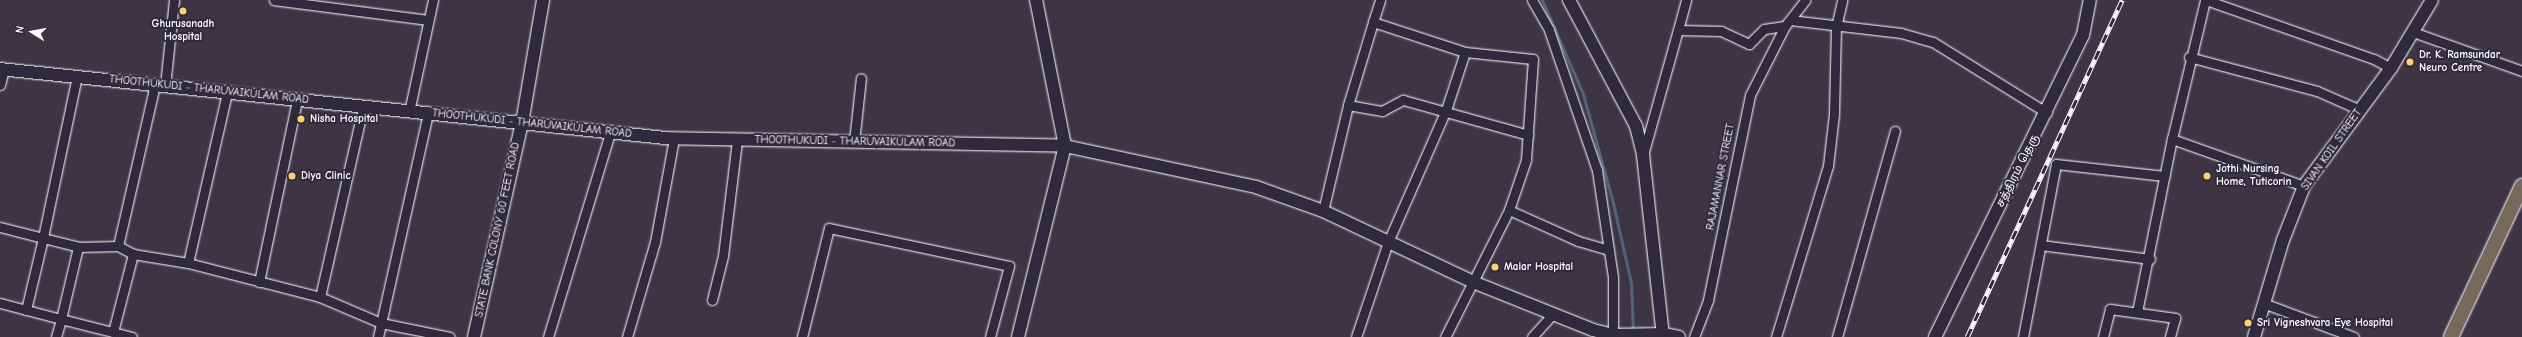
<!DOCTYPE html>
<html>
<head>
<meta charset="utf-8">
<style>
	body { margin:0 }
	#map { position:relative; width:2522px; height:337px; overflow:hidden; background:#3d3544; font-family:"Comic Neue","Noto Sans Tamil",sans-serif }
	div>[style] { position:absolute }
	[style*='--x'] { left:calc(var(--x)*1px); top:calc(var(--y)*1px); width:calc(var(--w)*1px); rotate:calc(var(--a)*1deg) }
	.stream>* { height:3px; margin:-1.5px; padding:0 1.5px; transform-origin:1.5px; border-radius:1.5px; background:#51647c }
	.roads { filter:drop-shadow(0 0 1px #fff) drop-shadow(0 0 1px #fff) }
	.street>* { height:9px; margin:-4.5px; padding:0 4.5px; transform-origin:4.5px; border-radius:4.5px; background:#2f2a3d }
	.secondary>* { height:12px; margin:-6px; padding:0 6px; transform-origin:6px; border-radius:6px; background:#2f2a3d }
	.primary>* { height:14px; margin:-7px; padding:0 7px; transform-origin:7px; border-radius:7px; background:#77695c }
	.rail>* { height:4.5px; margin-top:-2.25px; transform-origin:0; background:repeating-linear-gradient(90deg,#2f2a3d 0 9px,#fff 0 18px); box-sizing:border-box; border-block:1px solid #fff }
	.dots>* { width:11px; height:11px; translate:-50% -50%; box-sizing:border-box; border:2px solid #2f2a3d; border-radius:50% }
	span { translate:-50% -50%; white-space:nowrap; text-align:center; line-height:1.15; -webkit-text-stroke:4px #2f2a3d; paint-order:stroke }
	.poi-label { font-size:11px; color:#fff; font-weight:700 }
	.left { translate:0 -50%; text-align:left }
	.street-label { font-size:11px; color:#fff }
	.north { position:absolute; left:12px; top:12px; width:40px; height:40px; -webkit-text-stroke:3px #2f2a3d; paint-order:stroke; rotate:281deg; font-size:11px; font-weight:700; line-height:16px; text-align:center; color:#fff }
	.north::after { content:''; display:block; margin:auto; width:14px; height:18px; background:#fff; clip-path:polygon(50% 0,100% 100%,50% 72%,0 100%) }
</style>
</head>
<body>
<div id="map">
	<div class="stream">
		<i style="--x:1542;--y:0;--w:103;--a:66.4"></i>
		<i style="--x:1583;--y:94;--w:113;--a:74.6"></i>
		<i style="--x:1613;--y:203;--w:82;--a:77.3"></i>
		<i style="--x:1631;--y:283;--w:49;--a:87.7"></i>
	</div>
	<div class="roads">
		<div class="street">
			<i style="--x:274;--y:0;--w:155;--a:7.4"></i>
			<i style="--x:1532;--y:0;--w:34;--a:60"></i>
			<i style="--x:1549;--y:30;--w:148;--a:71.1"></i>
			<i style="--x:1597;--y:170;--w:108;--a:81.5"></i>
			<i style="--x:1613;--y:277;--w:60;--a:90"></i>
			<i style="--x:2206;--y:0;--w:178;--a:19.4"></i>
			<i style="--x:2374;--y:59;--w:19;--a:28"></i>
			<i style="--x:1790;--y:20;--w:112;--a:6.7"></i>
			<i style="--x:1901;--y:33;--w:33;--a:16"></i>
			<i style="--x:1933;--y:42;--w:134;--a:31.9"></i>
			<i style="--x:1373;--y:22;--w:23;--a:-72"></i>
			<i style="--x:1678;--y:30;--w:31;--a:-75"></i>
			<i style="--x:2413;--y:32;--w:116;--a:19.7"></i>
			<i style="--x:2189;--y:57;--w:132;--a:14.9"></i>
			<i style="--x:2317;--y:91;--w:47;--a:23.8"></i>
			<i style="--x:77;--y:76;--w:166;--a:101.9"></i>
			<i style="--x:43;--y:238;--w:36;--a:14"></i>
			<i style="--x:78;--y:247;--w:40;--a:-1.4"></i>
			<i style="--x:118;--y:246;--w:17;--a:28"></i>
			<i style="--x:133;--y:254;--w:56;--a:9.3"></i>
			<i style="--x:188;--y:263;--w:136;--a:14.4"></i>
			<i style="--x:320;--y:297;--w:66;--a:23.1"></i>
			<i style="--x:381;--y:323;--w:70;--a:11.5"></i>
			<i style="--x:0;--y:85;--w:16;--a:-76"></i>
			<i style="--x:165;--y:86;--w:86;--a:-84"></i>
			<i style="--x:1348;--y:105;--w:35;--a:10"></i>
			<i style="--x:1382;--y:111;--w:24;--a:-28"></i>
			<i style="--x:1403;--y:100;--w:130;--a:15.6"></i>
			<i style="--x:409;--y:112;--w:115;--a:-77.9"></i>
			<i style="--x:2172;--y:139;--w:140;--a:19.6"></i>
			<i style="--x:854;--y:142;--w:64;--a:-83.8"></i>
			<i style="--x:1643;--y:155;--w:130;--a:-74.4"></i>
			<i style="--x:1678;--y:30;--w:43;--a:1.3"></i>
			<i style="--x:1721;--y:31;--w:31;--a:25"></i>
			<i style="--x:1749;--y:44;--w:21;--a:-45"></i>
			<i style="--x:1764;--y:29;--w:21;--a:-8"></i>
			<i style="--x:1785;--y:26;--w:33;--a:-52"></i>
			<i style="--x:1509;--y:210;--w:76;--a:24.2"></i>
			<i style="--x:1578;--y:241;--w:32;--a:16"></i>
			<i style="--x:1323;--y:211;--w:109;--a:-76.7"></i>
			<i style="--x:1348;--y:105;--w:87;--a:-73.2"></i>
			<i style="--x:1373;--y:22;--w:97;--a:18.1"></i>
			<i style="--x:0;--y:227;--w:44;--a:14.3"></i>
			<i style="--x:43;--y:238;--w:74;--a:103.3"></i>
			<i style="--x:2041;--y:245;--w:110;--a:7.3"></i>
			<i style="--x:118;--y:246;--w:165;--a:-77.1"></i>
			<i style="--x:188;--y:263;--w:174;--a:-77.1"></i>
			<i style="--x:259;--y:282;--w:186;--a:-78.2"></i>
			<i style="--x:320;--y:297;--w:195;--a:-77.2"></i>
			<i style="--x:712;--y:300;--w:45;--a:-76"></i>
			<i style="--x:723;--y:256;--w:117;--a:-83.1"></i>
			<i style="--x:0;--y:303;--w:63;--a:14.7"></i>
			<i style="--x:61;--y:319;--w:74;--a:-76.7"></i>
			<i style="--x:2263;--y:303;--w:97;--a:20.5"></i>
			<i style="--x:2137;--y:312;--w:177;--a:-78.6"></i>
			<i style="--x:2172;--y:139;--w:143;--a:-76.6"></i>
			<i style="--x:113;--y:332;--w:81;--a:-75.6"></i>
			<i style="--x:56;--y:337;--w:19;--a:-74"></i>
			<i style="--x:61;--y:319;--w:73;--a:14.2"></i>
			<i style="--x:378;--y:337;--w:230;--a:-77.4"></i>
			<i style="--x:548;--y:337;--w:213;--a:-73.1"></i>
			<i style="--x:627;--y:337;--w:99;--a:-73.6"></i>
			<i style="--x:655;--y:242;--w:106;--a:-79.6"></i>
			<i style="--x:802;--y:337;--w:112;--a:-76.1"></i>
			<i style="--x:829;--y:228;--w:184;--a:11.9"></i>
			<i style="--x:1009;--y:266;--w:73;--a:105"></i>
			<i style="--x:1356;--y:337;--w:100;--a:-71.4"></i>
			<i style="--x:1388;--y:242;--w:144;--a:-66.3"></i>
			<i style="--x:1446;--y:110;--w:61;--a:-71.9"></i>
			<i style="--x:1465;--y:52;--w:68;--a:5.9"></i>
			<i style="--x:1533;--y:59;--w:101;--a:94"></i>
			<i style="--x:1526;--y:160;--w:53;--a:108.8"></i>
			<i style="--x:1509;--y:210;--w:142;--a:116.7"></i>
			<i style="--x:1532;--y:337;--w:31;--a:-48"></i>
			<i style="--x:1694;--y:337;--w:40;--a:-69"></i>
			<i style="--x:1708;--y:300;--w:209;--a:-78.4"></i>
			<i style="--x:1750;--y:95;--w:77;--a:-63.1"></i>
			<i style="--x:1776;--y:337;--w:179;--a:-73.1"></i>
			<i style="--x:1828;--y:166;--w:52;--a:-83.4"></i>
			<i style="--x:1834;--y:114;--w:87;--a:-88.7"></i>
			<i style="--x:1836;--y:27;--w:28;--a:-77"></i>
			<i style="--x:1837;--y:337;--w:214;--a:-74.3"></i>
			<i style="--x:2023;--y:337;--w:176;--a:-79.2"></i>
			<i style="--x:2056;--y:164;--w:109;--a:6.3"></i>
			<i style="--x:2103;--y:337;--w:29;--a:-76"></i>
			<i style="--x:2110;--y:309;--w:66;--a:7.9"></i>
			<i style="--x:2175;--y:318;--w:20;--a:105"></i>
		</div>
		<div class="secondary">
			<i style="--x:1569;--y:0;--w:143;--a:62"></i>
			<i style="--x:1636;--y:126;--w:30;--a:76"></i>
			<i style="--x:1643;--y:155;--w:183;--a:83.7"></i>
			<i style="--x:0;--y:69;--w:669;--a:5.92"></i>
			<i style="--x:665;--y:138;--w:400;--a:1.1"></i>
			<i style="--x:1065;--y:146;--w:195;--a:12.1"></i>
			<i style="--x:1256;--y:187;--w:71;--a:19.7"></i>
			<i style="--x:1323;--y:211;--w:166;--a:25.3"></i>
			<i style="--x:1473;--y:282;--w:129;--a:21.8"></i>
			<i style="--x:1593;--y:330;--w:21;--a:14"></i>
			<i style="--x:1613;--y:335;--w:51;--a:-1.1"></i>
			<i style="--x:1664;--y:334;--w:15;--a:11"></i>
			<i style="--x:474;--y:337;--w:219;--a:-77.4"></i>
			<i style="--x:522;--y:123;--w:125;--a:-80.3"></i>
			<i style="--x:1018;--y:337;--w:197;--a:-76.2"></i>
			<i style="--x:1065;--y:146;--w:149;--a:-101.2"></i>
			<i style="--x:1935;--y:337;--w:336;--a:-63.9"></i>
			<i style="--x:2083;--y:35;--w:36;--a:-79"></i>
			<i style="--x:2254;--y:337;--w:101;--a:-73.4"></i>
			<i style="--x:2283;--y:240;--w:58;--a:-68.7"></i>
			<i style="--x:2304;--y:186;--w:147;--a:-53.6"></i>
			<i style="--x:2391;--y:68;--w:79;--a:-58.9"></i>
		</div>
		<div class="primary">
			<i style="--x:2451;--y:337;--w:167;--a:-64.8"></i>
		</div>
	</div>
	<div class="rail">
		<i style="--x:1967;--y:337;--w:371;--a:-65.3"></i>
	</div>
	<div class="dots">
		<i style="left:183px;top:11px;background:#ffd166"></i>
		<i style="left:2410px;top:62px;background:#ffd166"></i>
		<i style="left:301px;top:119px;background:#ffd166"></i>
		<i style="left:292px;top:176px;background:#ffd166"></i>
		<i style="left:2207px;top:176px;background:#ffd166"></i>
		<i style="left:1495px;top:267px;background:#ffd166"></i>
		<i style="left:2248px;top:323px;background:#ffd166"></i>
	</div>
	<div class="poi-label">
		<span style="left:183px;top:31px">Ghurusanadh<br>Hospital</span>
		<span class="left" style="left:2419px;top:62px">Dr. K. Ramsundar<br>Neuro Centre</span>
		<span class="left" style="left:310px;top:119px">Nisha Hospital</span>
		<span class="left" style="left:2216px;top:176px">Jothi Nursing<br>Home, Tuticorin</span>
		<span class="left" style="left:301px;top:176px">Diya Clinic</span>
		<span class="left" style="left:1504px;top:267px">Malar Hospital</span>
		<span class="left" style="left:2257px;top:323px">Sri Vigneshvara Eye Hospital</span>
	</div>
	<div class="street-label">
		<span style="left:209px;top:90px;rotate:6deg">THOOTHUKUDI - THARUVAIKULAM ROAD</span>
		<span style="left:532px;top:124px;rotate:6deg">THOOTHUKUDI - THARUVAIKULAM ROAD</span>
		<span style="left:855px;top:142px;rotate:1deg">THOOTHUKUDI - THARUVAIKULAM ROAD</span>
		<span style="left:2332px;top:150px;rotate:-55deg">SIVAN KOIL STREET</span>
		<span style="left:2018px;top:171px;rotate:-63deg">சத்திரம் தெரு</span>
		<span style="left:1721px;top:177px;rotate:-79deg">RAJAMANNAR STREET</span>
		<span style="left:498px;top:230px;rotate:-78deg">STATE BANK COLONY 60 FEET ROAD</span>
	</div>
	<div class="north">N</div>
</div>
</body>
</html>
